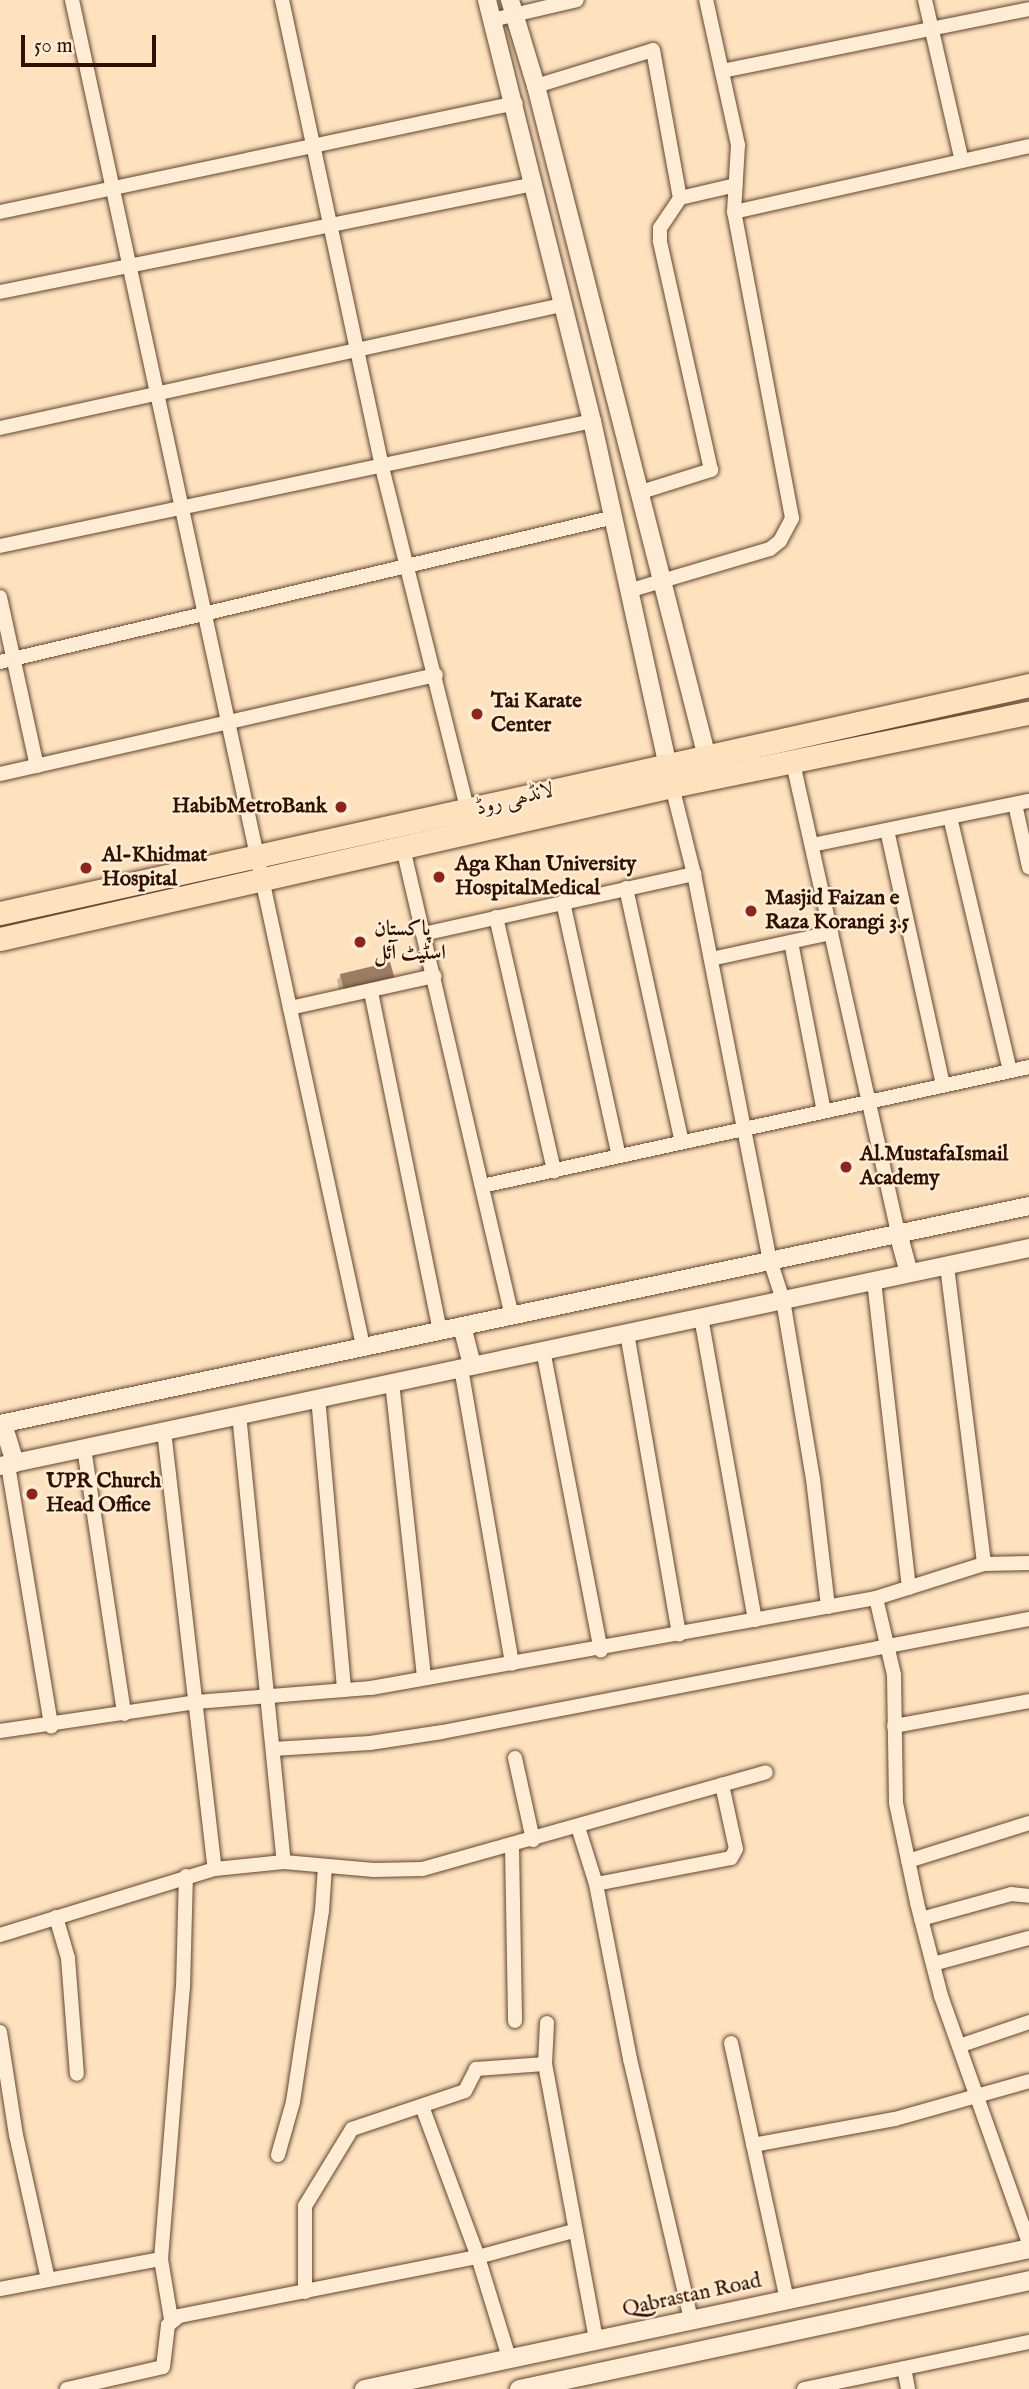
<!DOCTYPE html>
<html>
<head>
<meta charset="utf-8">
<style>
	body { margin:0 }
	#map { position:relative; width:1029px; height:2389px; overflow:hidden; background:#fde2bd; font-family:"IM FELL English",Amiri,serif }
	div>[style] { position:absolute }
	[style*='--x'] { left:calc(var(--x)*1px); top:calc(var(--y)*1px); width:calc(var(--w)*1px); rotate:calc(var(--a)*1deg) }
	.shadow>* { inset:0; background:#0003 }
	.building>* { inset:0; background:#9b7d63 }
	.roads { filter:drop-shadow(0 0 2px #634430) drop-shadow(0 0 2px #634430) }
	.minor>* { height:14px; margin:-7px; padding:0 7px; transform-origin:7px; border-radius:7px; background:#feecd4 }
	.tertiary>* { height:18px; margin:-9px; padding:0 9px; transform-origin:9px; border-radius:9px; background:#feecd4 }
	.secondary>* { height:19px; margin:-9.5px; padding:0 9.5px; transform-origin:9.5px; border-radius:9.5px; background:#feecd4 }
	.primary>* { height:23px; margin:-11.5px; padding:0 11.5px; transform-origin:11.5px; border-radius:11.5px; background:#fde2bd }
	.dots>* { width:19px; height:19px; translate:-50% -50%; box-sizing:border-box; border:4px solid #feecd4; border-radius:50% }
	span { translate:-50% -50%; white-space:nowrap; text-align:center; line-height:1.15; -webkit-text-stroke:5px #feecd4; paint-order:stroke }
	.poi-label { font-size:21px; color:#301001; font-weight:700 }
	.left { translate:0 -50%; text-align:left }
	.right { translate:-100% -50%; text-align:right }
	.street-label { font-size:21px; color:#301001 }
	.scale { position:absolute; left:21px; top:35px; width:135px; height:32px; box-sizing:border-box; border:4px solid #301001; border-top:0; padding-left:9px; font-size:21px; line-height:24px; white-space:nowrap; color:#301001; -webkit-text-stroke:5px #feecd4; paint-order:stroke }
</style>
</head>
<body>
<div id="map">
	<div class="shadow">
		<i style="clip-path:polygon(341px 975px,394px 982px,341px 998px,337px 980px)"></i>
	</div>
	<div class="building">
		<i style="clip-path:polygon(390px 962px,396px 983px,345px 995px,340px 974px)"></i>
	</div>
	<div class="roads">
		<div class="minor">
			<i style="--x:72;--y:0;--w:1377;--a:77.8"></i>
			<i style="--x:282;--y:0;--w:473;--a:77.9"></i>
			<i style="--x:381;--y:463;--w:359;--a:76"></i>
			<i style="--x:925;--y:0;--w:165;--a:77.1"></i>
			<i style="--x:492;--y:20;--w:87;--a:-13.2"></i>
			<i style="--x:722;--y:71;--w:313;--a:-11.4"></i>
			<i style="--x:536;--y:86;--w:122;--a:-17.1"></i>
			<i style="--x:653;--y:50;--w:150;--a:79.7"></i>
			<i style="--x:680;--y:198;--w:57;--a:-13.1"></i>
			<i style="--x:0;--y:212;--w:527;--a:-11.93"></i>
			<i style="--x:734;--y:212;--w:302;--a:-12.6"></i>
			<i style="--x:0;--y:292;--w:545;--a:-11.43"></i>
			<i style="--x:0;--y:428;--w:575;--a:-12.35"></i>
			<i style="--x:638;--y:493;--w:77;--a:-17.5"></i>
			<i style="--x:711;--y:470;--w:235;--a:-102.6"></i>
			<i style="--x:660;--y:241;--w:13;--a:-90"></i>
			<i style="--x:660;--y:228;--w:36;--a:-56"></i>
			<i style="--x:0;--y:546;--w:605;--a:-11.92"></i>
			<i style="--x:628;--y:591;--w:148;--a:-16.5"></i>
			<i style="--x:770;--y:549;--w:13;--a:-39"></i>
			<i style="--x:780;--y:541;--w:26;--a:-62"></i>
			<i style="--x:792;--y:518;--w:311;--a:-100.7"></i>
			<i style="--x:734;--y:212;--w:67;--a:-86.6"></i>
			<i style="--x:738;--y:145;--w:148;--a:-102.4"></i>
			<i style="--x:0;--y:597;--w:173;--a:77.7"></i>
			<i style="--x:0;--y:662;--w:627;--a:-13.28"></i>
			<i style="--x:793;--y:763;--w:482;--a:77.4"></i>
			<i style="--x:0;--y:774;--w:447;--a:-12.8"></i>
			<i style="--x:672;--y:786;--w:91;--a:76"></i>
			<i style="--x:694;--y:874;--w:393;--a:78.9"></i>
			<i style="--x:770;--y:1260;--w:42;--a:72"></i>
			<i style="--x:783;--y:1300;--w:181;--a:80.5"></i>
			<i style="--x:813;--y:1479;--w:129;--a:83.3"></i>
			<i style="--x:1015;--y:804;--w:65;--a:77.5"></i>
			<i style="--x:950;--y:817;--w:260;--a:76.7"></i>
			<i style="--x:887;--y:830;--w:261;--a:77.6"></i>
			<i style="--x:812;--y:845;--w:221;--a:-11.5"></i>
			<i style="--x:403;--y:848;--w:480;--a:76.9"></i>
			<i style="--x:626;--y:888;--w:260;--a:77.6"></i>
			<i style="--x:563;--y:902;--w:260;--a:77.6"></i>
			<i style="--x:496;--y:917;--w:261;--a:77.1"></i>
			<i style="--x:423;--y:934;--w:278;--a:-12.5"></i>
			<i style="--x:791;--y:942;--w:172;--a:79"></i>
			<i style="--x:711;--y:959;--w:123;--a:-12.2"></i>
			<i style="--x:371;--y:992;--w:346;--a:78.5"></i>
			<i style="--x:290;--y:1008;--w:148;--a:-12.5"></i>
			<i style="--x:482;--y:1186;--w:560;--a:-12.27"></i>
			<i style="--x:947;--y:1266;--w:300;--a:82.9"></i>
			<i style="--x:874;--y:1281;--w:309;--a:83.5"></i>
			<i style="--x:701;--y:1317;--w:308;--a:79.9"></i>
			<i style="--x:627;--y:1333;--w:306;--a:80.2"></i>
			<i style="--x:543;--y:1350;--w:306;--a:79.1"></i>
			<i style="--x:461;--y:1368;--w:300;--a:80.2"></i>
			<i style="--x:392;--y:1382;--w:297;--a:83.8"></i>
			<i style="--x:318;--y:1397;--w:294;--a:84.9"></i>
			<i style="--x:239;--y:1414;--w:450;--a:84.3"></i>
			<i style="--x:164;--y:1431;--w:441;--a:83.4"></i>
			<i style="--x:84;--y:1448;--w:269;--a:81.4"></i>
			<i style="--x:8;--y:1465;--w:265;--a:80.6"></i>
			<i style="--x:876;--y:1598;--w:79;--a:76.8"></i>
			<i style="--x:894;--y:1675;--w:128;--a:89.1"></i>
			<i style="--x:896;--y:1803;--w:102;--a:78.1"></i>
			<i style="--x:917;--y:1903;--w:96;--a:75.5"></i>
			<i style="--x:941;--y:1996;--w:262;--a:70.4"></i>
			<i style="--x:894;--y:1726;--w:137;--a:-10.5"></i>
			<i style="--x:0;--y:1731;--w:198;--a:-8.4"></i>
			<i style="--x:196;--y:1702;--w:176;--a:-4.6"></i>
			<i style="--x:371;--y:1688;--w:513;--a:-10.11"></i>
			<i style="--x:876;--y:1598;--w:113;--a:-17.5"></i>
			<i style="--x:984;--y:1564;--w:45;--a:-1.3"></i>
			<i style="--x:273;--y:1749;--w:97;--a:-3.5"></i>
			<i style="--x:370;--y:1743;--w:73;--a:-8.7"></i>
			<i style="--x:442;--y:1732;--w:598;--a:-10.9"></i>
			<i style="--x:515;--y:1758;--w:84;--a:77.6"></i>
			<i style="--x:578;--y:1827;--w:60;--a:72.5"></i>
			<i style="--x:596;--y:1884;--w:178;--a:79"></i>
			<i style="--x:630;--y:2059;--w:268;--a:76.8"></i>
			<i style="--x:512;--y:1846;--w:175;--a:89"></i>
			<i style="--x:908;--y:1861;--w:127;--a:-17.4"></i>
			<i style="--x:596;--y:1884;--w:137;--a:-10.9"></i>
			<i style="--x:731;--y:1858;--w:10;--a:-61"></i>
			<i style="--x:736;--y:1849;--w:66;--a:-102.3"></i>
			<i style="--x:56;--y:1917;--w:43;--a:73.7"></i>
			<i style="--x:68;--y:1958;--w:116;--a:85.6"></i>
			<i style="--x:921;--y:1919;--w:93;--a:-15.5"></i>
			<i style="--x:1011;--y:1894;--w:18;--a:6"></i>
			<i style="--x:0;--y:1935;--w:225;--a:-17.1"></i>
			<i style="--x:215;--y:1869;--w:69;--a:-5.8"></i>
			<i style="--x:284;--y:1862;--w:90;--a:5.1"></i>
			<i style="--x:374;--y:1870;--w:48;--a:-1.2"></i>
			<i style="--x:422;--y:1869;--w:357;--a:-15.7"></i>
			<i style="--x:933;--y:1964;--w:99;--a:-15.2"></i>
			<i style="--x:547;--y:2023;--w:41;--a:92.8"></i>
			<i style="--x:545;--y:2064;--w:281;--a:79.5"></i>
			<i style="--x:0;--y:2032;--w:104;--a:81.2"></i>
			<i style="--x:16;--y:2135;--w:148;--a:77.5"></i>
			<i style="--x:731;--y:2043;--w:262;--a:77.7"></i>
			<i style="--x:959;--y:2046;--w:74;--a:-18.9"></i>
			<i style="--x:423;--y:2109;--w:158;--a:69.6"></i>
			<i style="--x:478;--y:2257;--w:106;--a:72.9"></i>
			<i style="--x:753;--y:2145;--w:144;--a:-10.4"></i>
			<i style="--x:895;--y:2119;--w:139;--a:-15.8"></i>
			<i style="--x:278;--y:2155;--w:55;--a:-74.2"></i>
			<i style="--x:293;--y:2102;--w:193;--a:-81.4"></i>
			<i style="--x:322;--y:1911;--w:45;--a:-86.2"></i>
			<i style="--x:0;--y:2289;--w:164;--a:-10.6"></i>
			<i style="--x:305;--y:2292;--w:86;--a:-90"></i>
			<i style="--x:305;--y:2206;--w:90;--a:-58.6"></i>
			<i style="--x:352;--y:2129;--w:119;--a:-18.6"></i>
			<i style="--x:465;--y:2091;--w:25;--a:-63"></i>
			<i style="--x:476;--y:2069;--w:69;--a:-4.1"></i>
			<i style="--x:171;--y:2319;--w:61;--a:-99.5"></i>
			<i style="--x:161;--y:2259;--w:272;--a:-85.4"></i>
			<i style="--x:183;--y:1988;--w:112;--a:-88.5"></i>
			<i style="--x:904;--y:2368;--w:21;--a:79"></i>
			<i style="--x:67;--y:2389;--w:98;--a:-12.9"></i>
			<i style="--x:163;--y:2367;--w:42;--a:-83.2"></i>
			<i style="--x:168;--y:2325;--w:14;--a:-39"></i>
			<i style="--x:179;--y:2316;--w:305;--a:-11.2"></i>
			<i style="--x:478;--y:2257;--w:98;--a:-15.3"></i>
			<i style="--x:804;--y:2389;--w:230;--a:-11.8"></i>
		</div>
		<div class="tertiary">
			<i style="--x:487;--y:0;--w:434;--a:76"></i>
			<i style="--x:592;--y:421;--w:362;--a:77.6"></i>
			<i style="--x:510;--y:0;--w:90;--a:73.2"></i>
			<i style="--x:536;--y:86;--w:705;--a:75.71"></i>
			<i style="--x:898;--y:1233;--w:41;--a:74.6"></i>
			<i style="--x:462;--y:1326;--w:40;--a:75.6"></i>
			<i style="--x:0;--y:1424;--w:1052;--a:-11.96"></i>
			<i style="--x:3;--y:1424;--w:41;--a:72.9"></i>
			<i style="--x:0;--y:1466;--w:1052;--a:-11.96"></i>
		</div>
		<div class="secondary">
			<i style="--x:364;--y:2389;--w:680;--a:-11.97"></i>
			<i style="--x:519;--y:2389;--w:522;--a:-12.06"></i>
		</div>
		<div class="primary">
			<i style="--x:0;--y:913;--w:1054;--a:-12.49"></i>
			<i style="--x:0;--y:939;--w:689;--a:-12.83"></i>
			<i style="--x:672;--y:786;--w:364;--a:-11.6"></i>
		</div>
	</div>
	<div class="dots">
		<i style="left:477px;top:714px;background:#8f2418"></i>
		<i style="left:341px;top:807px;background:#8f2418"></i>
		<i style="left:86px;top:868px;background:#8f2418"></i>
		<i style="left:439px;top:877px;background:#8f2418"></i>
		<i style="left:751px;top:911px;background:#8f2418"></i>
		<i style="left:360px;top:942px;background:#8f2418"></i>
		<i style="left:846px;top:1167px;background:#8f2418"></i>
		<i style="left:32px;top:1494px;background:#8f2418"></i>
	</div>
	<div class="poi-label">
		<span class="left" style="left:491px;top:714px">Tai Karate<br>Center</span>
		<span class="right" style="left:327px;top:807px">HabibMetroBank</span>
		<span class="left" style="left:102px;top:868px">Al-Khidmat<br>Hospital</span>
		<span class="left" style="left:455px;top:877px">Aga Khan University<br>HospitalMedical</span>
		<span class="left" style="left:765px;top:911px">Masjid Faizan e<br>Raza Korangi 3.5</span>
		<span class="left" style="left:374px;top:942px">پاکستان<br>اسٹیٹ آئل</span>
		<span class="left" style="left:860px;top:1167px">Al.MustafaIsmail<br>Academy</span>
		<span class="left" style="left:46px;top:1494px">UPR Church<br>Head Office</span>
	</div>
	<div class="street-label">
		<span style="left:515px;top:800px;rotate:-14deg">لانڈھی روڈ</span>
		<span style="left:692px;top:2296px;rotate:-12deg">Qabrastan Road</span>
	</div>
	<div class="scale">50 m</div>
</div>
</body>
</html>
